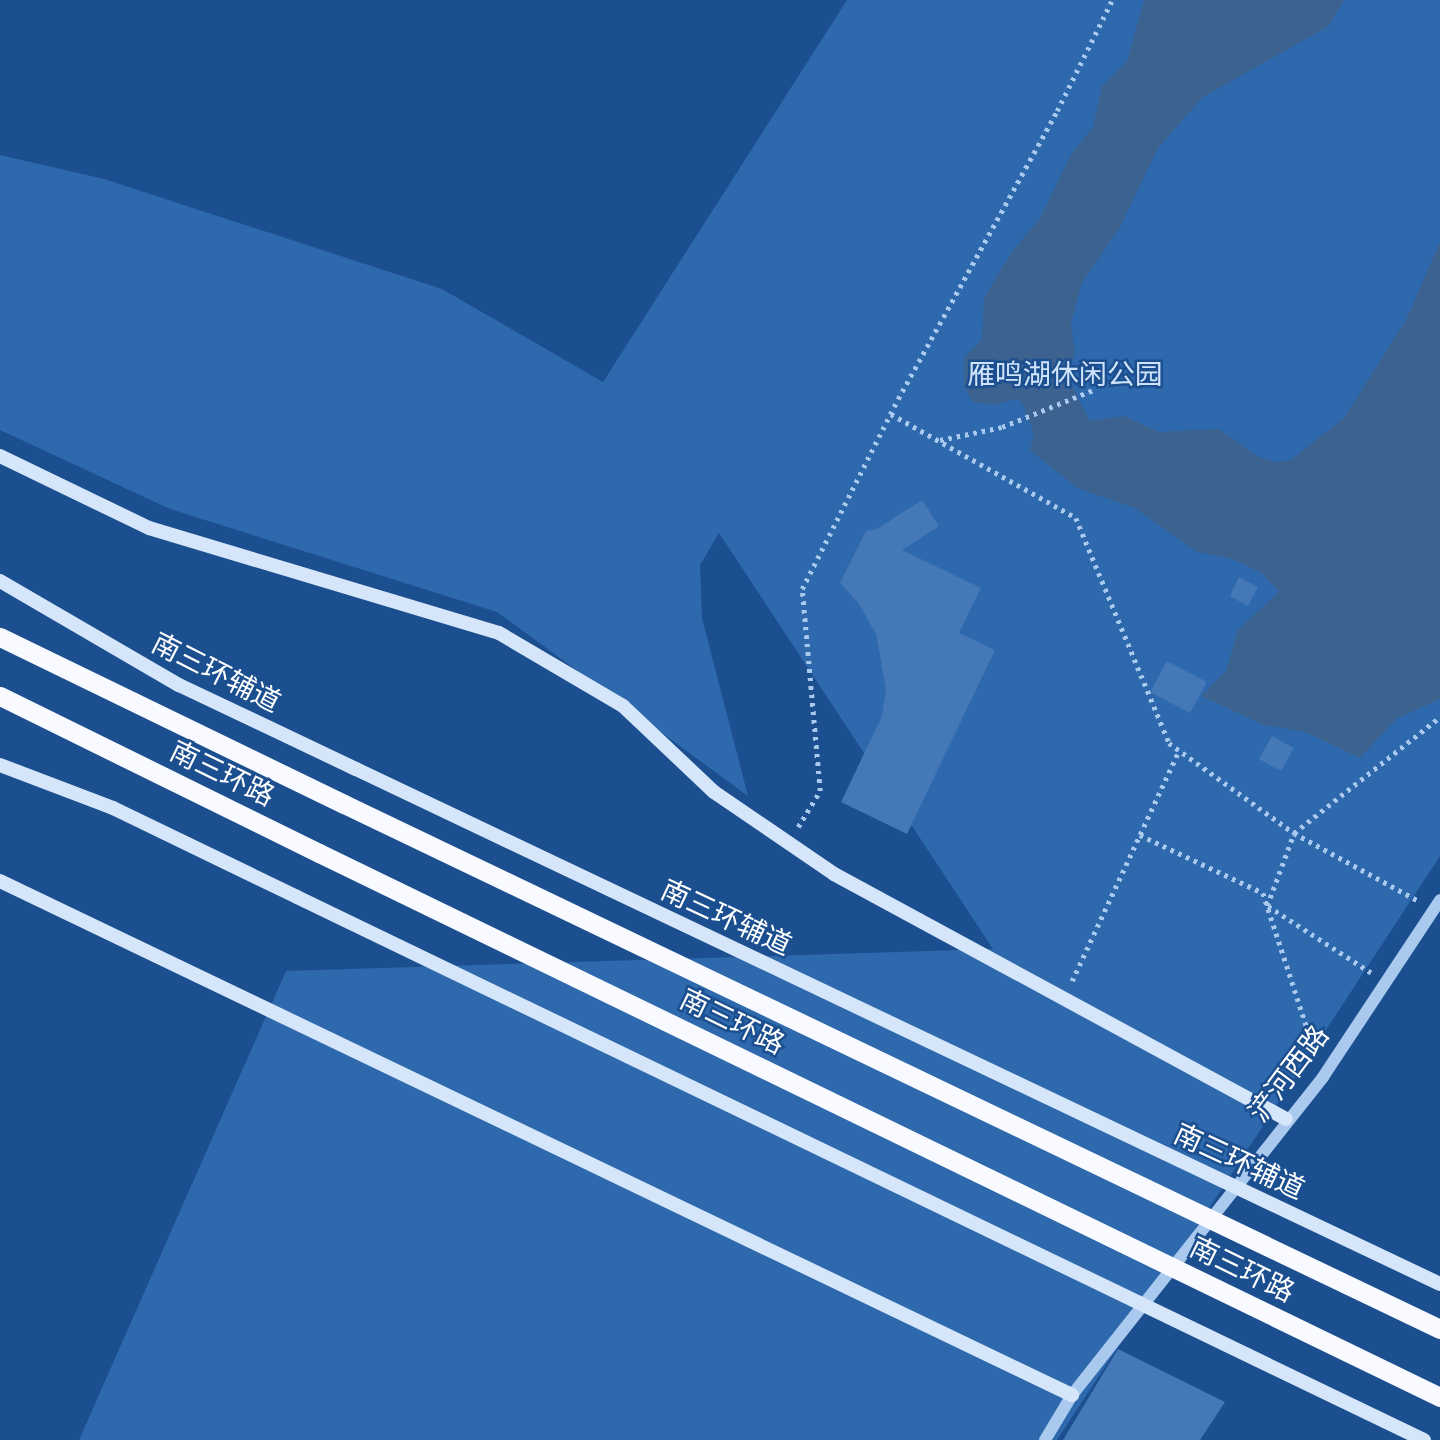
<!DOCTYPE html>
<html>
<head>
<meta charset="utf-8">
<style>
	body { margin:0 }
	#map { position:relative; width:1440px; height:1440px; overflow:hidden; background:#1b4f8f; font-family:Jost,"Noto Sans SC",sans-serif }
	div>[style] { position:absolute }
	[style*='--x'] { left:calc(var(--x)*1px); top:calc(var(--y)*1px); width:calc(var(--w)*1px); rotate:calc(var(--a)*1deg) }
	.green>* { inset:0; background:#2e69ad }
	.water>* { inset:0; background:#3c6290 }
	.pier>* { inset:0; background:#1b4f8f }
	.building>* { inset:0; background:#4478b7 }
	.path>* { height:4.5px; margin-top:-2.25px; transform-origin:0; background:repeating-linear-gradient(90deg,#a9c9ee 0 3.5px,transparent 0 8.5px) }
	.tertiary>* { height:12px; margin:-6px; padding:0 6px; transform-origin:6px; border-radius:6px; background:#a9c9ee }
	.secondary>* { height:14px; margin:-7px; padding:0 7px; transform-origin:7px; border-radius:7px; background:#d6e6fa }
	.trunk>* { height:19px; margin:-9.5px; padding:0 9.5px; transform-origin:9.5px; border-radius:9.5px; background:#f8faff }
	.secondary-bridge>* { height:14px; margin:-7px; padding:0 7px; transform-origin:7px; border-radius:7px; background:#d6e6fa }
	.trunk-bridge>* { height:19px; margin:-9.5px; padding:0 9.5px; transform-origin:9.5px; border-radius:9.5px; background:#f8faff }
	span { translate:-50% -50%; white-space:nowrap; text-align:center; line-height:1.15; -webkit-text-stroke:5px #1b4f8f; paint-order:stroke }
	.park-label { font-size:28px; color:#cfe3fa }
	.street-label { font-size:28px; color:#fff }
</style>
</head>
<body>
<div id="map">
	<div class="green">
		<i style="clip-path:polygon(847px 0,1440px 0,1440px 856px,1057px 1440px,79px 1440px,286px 971px,993px 949px,719px 533px,700px 565px,702px 618px,748px 796px,497px 612px,170px 509px,0 430px,0 155px,104px 179px,442px 289px,603px 382px)"></i>
	</div>
	<div class="water">
		<i style="clip-path:polygon(1144px 0,1344px 0,1329px 26px,1203px 97px,1158px 148px,1119px 229px,1082px 282px,1071px 324px,1075px 351px,1068px 378px,1090px 421px,1124px 416px,1159px 432px,1219px 429px,1257px 456px,1276px 462px,1291px 460px,1344px 418px,1406px 320px,1440px 242px,1440px 699px,1396px 719px,1360px 758px,1305px 732px,1264px 725px,1201px 696px,1226px 671px,1238px 630px,1279px 592px,1260px 572px,1229px 558px,1197px 552px,1135px 508px,1077px 488px,1030px 450px,1034px 433px,1022px 403px,1016px 399px,995px 405px,972px 402px,964px 385px,964px 358px,982px 339px,984px 298px,1011px 253px,1039px 220px,1072px 153px,1093px 127px,1102px 86px,1127px 62px)"></i>
	</div>
	<div class="pier">
		<i style="clip-path:polygon(1440px 1307px,1440px 1440px,1374px 1440px,1437px 1309px)"></i>
	</div>
	<div class="building">
		<i style="clip-path:polygon(922px 500px,939px 526px,902px 550px,981px 588px,959px 633px,995px 650px,907px 834px,841px 802px,882px 716px,886px 689px,876px 634px,859px 604px,840px 583px,866px 531px,877px 529px)"></i>
		<i style="clip-path:polygon(1239px 577px,1258px 587px,1248px 606px,1230px 596px)"></i>
		<i style="clip-path:polygon(1167px 661px,1207px 682px,1190px 713px,1150px 692px)"></i>
		<i style="clip-path:polygon(1272px 736px,1294px 748px,1281px 771px,1259px 759px)"></i>
		<i style="clip-path:polygon(1118px 1349px,1225px 1402px,1200px 1440px,1063px 1440px)"></i>
	</div>
	<div class="path">
		<i style="--x:891;--y:414;--w:212;--a:29.3"></i>
		<i style="--x:1076;--y:518;--w:243;--a:67.5"></i>
		<i style="--x:1169;--y:743;--w:154;--a:35.8"></i>
		<i style="--x:1294;--y:833;--w:186;--a:-38.5"></i>
		<i style="--x:940;--y:440;--w:63;--a:-11.8"></i>
		<i style="--x:1002;--y:427;--w:98;--a:-22.1"></i>
		<i style="--x:798;--y:827;--w:42;--a:-58.6"></i>
		<i style="--x:820;--y:791;--w:203;--a:-95.1"></i>
		<i style="--x:802;--y:589;--w:213;--a:-63.2"></i>
		<i style="--x:898;--y:399;--w:329;--a:-61.1"></i>
		<i style="--x:1057;--y:111;--w:124;--a:-63.6"></i>
		<i style="--x:1140;--y:835;--w:136;--a:25.2"></i>
		<i style="--x:1263;--y:893;--w:167;--a:71.9"></i>
		<i style="--x:1371;--y:973;--w:124;--a:-147.2"></i>
		<i style="--x:1267;--y:906;--w:78;--a:-69.7"></i>
		<i style="--x:1294;--y:833;--w:140;--a:28.6"></i>
		<i style="--x:1072;--y:981;--w:255;--a:-65.1"></i>
	</div>
	<div class="tertiary">
		<i style="--x:1045;--y:1440;--w:52;--a:-59"></i>
		<i style="--x:1072;--y:1395;--w:405;--a:-51.7"></i>
		<i style="--x:1323;--y:1077;--w:212;--a:-56.5"></i>
	</div>
	<div class="secondary">
		<i style="--x:0;--y:456;--w:165;--a:25.8"></i>
		<i style="--x:149;--y:528;--w:365;--a:16.7"></i>
		<i style="--x:499;--y:633;--w:144;--a:30.5"></i>
		<i style="--x:623;--y:706;--w:125;--a:43.4"></i>
		<i style="--x:714;--y:792;--w:145;--a:34.3"></i>
		<i style="--x:834;--y:874;--w:514;--a:28.46"></i>
		<i style="--x:0;--y:581;--w:207;--a:30.2"></i>
		<i style="--x:179;--y:685;--w:196;--a:25.4"></i>
		<i style="--x:0;--y:765;--w:121;--a:20.8"></i>
		<i style="--x:113;--y:808;--w:204;--a:25.8"></i>
		<i style="--x:0;--y:881;--w:1189;--a:25.62"></i>
	</div>
	<div class="trunk">
		<i style="--x:0;--y:637;--w:382;--a:25.9"></i>
		<i style="--x:0;--y:696;--w:356;--a:26.2"></i>
	</div>
	<div class="secondary-bridge">
		<i style="--x:356;--y:769;--w:1200;--a:25.41"></i>
		<i style="--x:297;--y:897;--w:1251;--a:25.73"></i>
	</div>
	<div class="trunk-bridge">
		<i style="--x:344;--y:804;--w:1215;--a:25.6"></i>
		<i style="--x:319;--y:853;--w:1246;--a:25.89"></i>
	</div>
	<div class="park-label">
		<span style="left:1065px;top:375px">雁鸣湖休闲公园</span>
	</div>
	<div class="street-label">
		<span style="left:216px;top:673px;rotate:27deg">南三环辅道</span>
		<span style="left:222px;top:774px;rotate:26deg">南三环路</span>
		<span style="left:726px;top:918px;rotate:25deg">南三环辅道</span>
		<span style="left:732px;top:1022px;rotate:26deg">南三环路</span>
		<span style="left:1289px;top:1074px;rotate:-53deg">浐河西路</span>
		<span style="left:1239px;top:1162px;rotate:25deg">南三环辅道</span>
		<span style="left:1242px;top:1270px;rotate:26deg">南三环路</span>
	</div>
</div>
</body>
</html>
